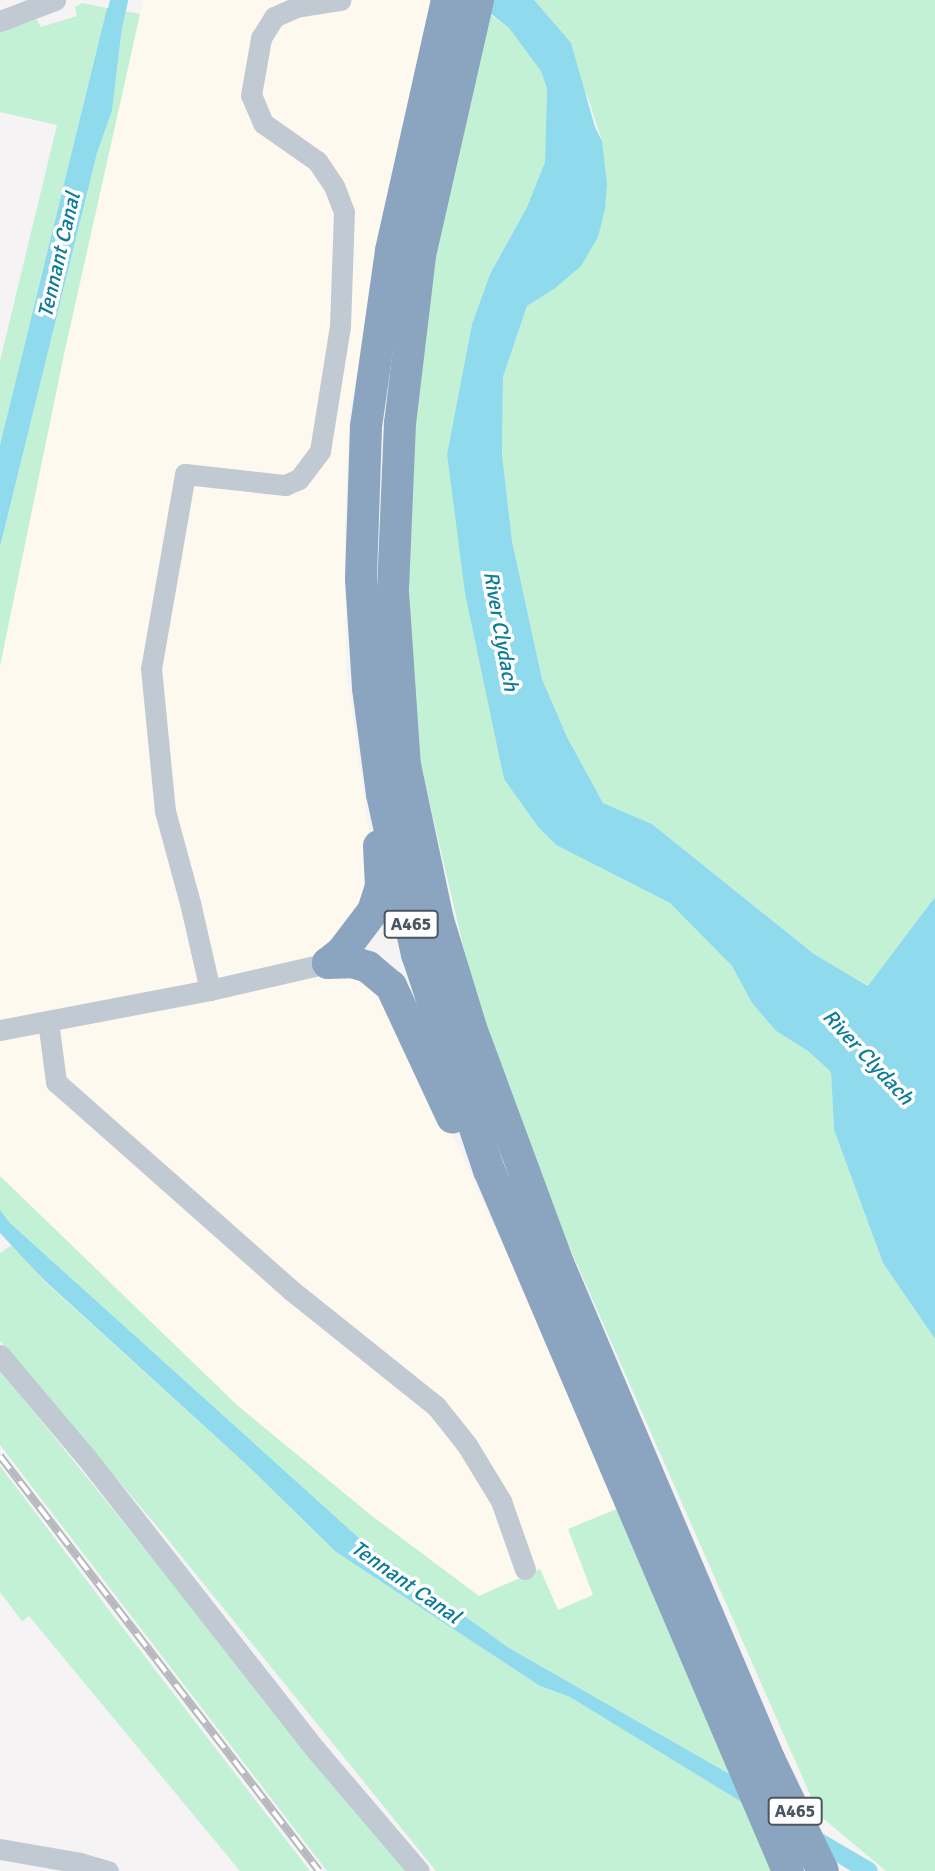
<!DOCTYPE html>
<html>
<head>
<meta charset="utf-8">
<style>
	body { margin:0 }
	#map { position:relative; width:935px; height:1871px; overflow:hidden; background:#f5f3f3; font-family:Signika,sans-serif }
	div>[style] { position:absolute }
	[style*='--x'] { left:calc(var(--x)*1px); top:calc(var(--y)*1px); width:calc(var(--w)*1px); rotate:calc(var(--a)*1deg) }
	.commercial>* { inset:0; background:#fdf9ef }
	.green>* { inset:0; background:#c3f1d5 }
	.water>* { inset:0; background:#90daee }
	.canal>* { height:18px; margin:-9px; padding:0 9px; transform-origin:9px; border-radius:9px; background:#90daee }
	.minor>* { height:21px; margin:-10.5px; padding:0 10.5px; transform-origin:10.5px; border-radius:10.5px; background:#c1cad2 }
	.highway>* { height:32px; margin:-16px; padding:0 16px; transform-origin:16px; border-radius:16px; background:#8ba5c1 }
	.rail>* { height:8px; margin-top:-4px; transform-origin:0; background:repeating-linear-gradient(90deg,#fff 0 16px,#b5b8bd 0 32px); box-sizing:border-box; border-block:2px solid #b5b8bd }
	span { translate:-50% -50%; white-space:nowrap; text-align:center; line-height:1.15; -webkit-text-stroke:7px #fff; paint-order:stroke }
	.shield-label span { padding:2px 5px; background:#fff; border:2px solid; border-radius:5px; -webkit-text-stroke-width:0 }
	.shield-label { font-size:18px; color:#4a5661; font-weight:700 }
	.water-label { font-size:21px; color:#0c7c9b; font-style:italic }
</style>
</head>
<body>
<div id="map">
	<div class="commercial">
		<i style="clip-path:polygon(143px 0,431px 0,384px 217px,349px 417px,345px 541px,346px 668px,374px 869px,343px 969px,388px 996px,624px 1506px,593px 1595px,558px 1610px,540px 1569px,479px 1596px,372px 1516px,238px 1406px,0 1176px,0 666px,63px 359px)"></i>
	</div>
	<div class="green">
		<i style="clip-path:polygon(534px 0,935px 0,935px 897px,869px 986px,814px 954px,652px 824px,603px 803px,567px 737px,542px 679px,512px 541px,502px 454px,503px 377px,527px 306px,554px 289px,602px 141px,588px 98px)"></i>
		<i style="clip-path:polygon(82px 3px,107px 8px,0 445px,0 361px,57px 125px,0 112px,0 29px,36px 19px,41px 27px,77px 16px,75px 7px)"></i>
		<i style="clip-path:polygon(124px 11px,140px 14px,63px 359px,0 666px,0 547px,97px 153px,112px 111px)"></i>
		<i style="clip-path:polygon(489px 14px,509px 28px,523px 46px,541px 71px,547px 89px,545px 163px,527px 207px,490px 274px,472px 324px,447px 454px,504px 779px,538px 827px,556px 845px,670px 903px,732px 966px,752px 1003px,776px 1031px,808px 1051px,831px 1072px,834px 1130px,883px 1263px,935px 1339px,935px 1871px,886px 1871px,819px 1815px,533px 1164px,476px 1001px,413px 731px,408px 536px,416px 348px,449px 174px)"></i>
		<i style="clip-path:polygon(0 1176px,238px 1406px,372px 1516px,479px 1596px,540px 1569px,558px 1610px,593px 1595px,568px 1529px,624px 1506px,733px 1776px,509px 1648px,370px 1548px,10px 1223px,0 1210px)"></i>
		<i style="clip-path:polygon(13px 1244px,44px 1281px,248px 1466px,336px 1552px,540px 1686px,570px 1697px,743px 1803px,778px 1871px,436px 1871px,161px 1531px,0 1341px,0 1253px)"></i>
		<i style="clip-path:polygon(0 1370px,195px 1611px,409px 1871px,327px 1871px,0 1445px)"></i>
		<i style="clip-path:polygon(0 1466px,109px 1610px,310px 1871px,240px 1871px,29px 1616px,22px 1621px,0 1592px)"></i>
	</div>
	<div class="water">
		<i style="clip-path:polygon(473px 0,534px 0,571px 43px,595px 127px,602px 141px,607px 184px,605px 209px,598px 237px,581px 266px,554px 289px,527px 306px,503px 377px,502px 454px,512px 541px,542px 679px,567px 737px,603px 803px,652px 824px,814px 954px,868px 986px,935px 897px,935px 1339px,883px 1263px,834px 1130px,831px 1072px,808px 1051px,776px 1031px,752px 1003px,732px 966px,670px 903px,556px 845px,538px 827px,504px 779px,465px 593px,447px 454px,472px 324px,490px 274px,527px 207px,545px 162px,547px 89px,541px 71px,509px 28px)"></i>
		<i style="clip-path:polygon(107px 8px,124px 11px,112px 111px,97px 153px,0 547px,0 445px)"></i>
		<i style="clip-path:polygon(0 1210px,10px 1223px,370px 1548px,509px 1648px,733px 1776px,743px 1803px,570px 1697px,540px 1686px,336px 1552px,248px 1466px,44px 1280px,0 1233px)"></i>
	</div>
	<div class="canal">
		<i style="--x:112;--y:31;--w:32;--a:-77"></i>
		<i style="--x:809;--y:1836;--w:69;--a:30.3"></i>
	</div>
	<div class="minor">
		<i style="--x:0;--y:21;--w:59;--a:-20.9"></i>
		<i style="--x:210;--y:990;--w:89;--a:-102.9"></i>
		<i style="--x:190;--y:903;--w:95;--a:-105.2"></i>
		<i style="--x:165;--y:811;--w:143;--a:-95.6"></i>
		<i style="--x:151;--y:669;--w:198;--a:-80.1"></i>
		<i style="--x:185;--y:474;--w:101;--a:6.3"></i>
		<i style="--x:285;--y:485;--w:15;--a:-23"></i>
		<i style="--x:299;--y:479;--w:35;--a:-53"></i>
		<i style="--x:320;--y:451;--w:127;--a:-80.9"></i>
		<i style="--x:340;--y:326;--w:114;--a:-88"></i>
		<i style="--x:344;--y:212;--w:28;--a:-111"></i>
		<i style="--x:334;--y:186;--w:30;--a:-124"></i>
		<i style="--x:317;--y:161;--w:66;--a:-144.9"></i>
		<i style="--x:263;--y:123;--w:30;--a:-113"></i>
		<i style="--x:251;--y:95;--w:58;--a:-80"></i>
		<i style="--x:261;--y:38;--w:25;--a:-58"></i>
		<i style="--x:274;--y:17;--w:24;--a:-24"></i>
		<i style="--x:296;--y:7;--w:45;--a:-9"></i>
		<i style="--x:48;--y:1021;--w:62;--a:82.5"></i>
		<i style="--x:56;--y:1082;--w:314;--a:41.5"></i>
		<i style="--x:291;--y:1290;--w:186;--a:38.7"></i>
		<i style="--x:436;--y:1406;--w:50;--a:51.5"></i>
		<i style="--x:467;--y:1445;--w:66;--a:58.7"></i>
		<i style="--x:501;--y:1501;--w:72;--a:70.6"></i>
		<i style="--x:0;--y:1030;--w:214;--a:-10.8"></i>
		<i style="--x:210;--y:990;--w:121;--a:-12.9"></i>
		<i style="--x:0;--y:1355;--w:133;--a:49.9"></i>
		<i style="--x:86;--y:1457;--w:371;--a:51.9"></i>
		<i style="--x:315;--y:1749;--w:160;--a:49.6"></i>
		<i style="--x:0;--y:1849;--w:81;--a:9.9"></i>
		<i style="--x:80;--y:1863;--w:29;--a:16"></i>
	</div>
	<div class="highway">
		<i style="--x:447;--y:0;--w:257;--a:102.6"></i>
		<i style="--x:391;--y:251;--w:178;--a:98.1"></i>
		<i style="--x:366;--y:427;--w:152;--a:91.9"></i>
		<i style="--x:361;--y:579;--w:109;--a:86.3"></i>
		<i style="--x:368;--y:688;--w:107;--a:82.5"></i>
		<i style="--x:382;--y:794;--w:164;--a:77.7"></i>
		<i style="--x:417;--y:954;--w:228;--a:71.6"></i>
		<i style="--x:489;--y:1170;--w:762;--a:66.9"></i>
		<i style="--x:478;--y:0;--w:262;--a:102.8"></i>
		<i style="--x:420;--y:256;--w:168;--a:96.8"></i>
		<i style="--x:400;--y:423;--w:168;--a:92.4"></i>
		<i style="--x:393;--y:591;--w:174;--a:86.1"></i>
		<i style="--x:405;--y:765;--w:158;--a:78"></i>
		<i style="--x:438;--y:920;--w:113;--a:73"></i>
		<i style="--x:471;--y:1028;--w:251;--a:69.7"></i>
		<i style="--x:558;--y:1263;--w:539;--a:66.95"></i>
		<i style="--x:769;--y:1759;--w:124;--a:64.3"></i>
		<i style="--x:328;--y:963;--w:24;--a:-2"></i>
		<i style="--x:352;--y:962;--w:17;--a:17"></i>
		<i style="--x:368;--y:967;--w:30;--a:40"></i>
		<i style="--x:391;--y:986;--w:145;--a:65"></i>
		<i style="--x:328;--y:963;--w:18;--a:-38"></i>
		<i style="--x:342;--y:952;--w:51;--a:-52.9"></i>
		<i style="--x:373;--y:911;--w:25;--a:-72"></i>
		<i style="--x:381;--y:887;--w:41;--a:-92.8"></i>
	</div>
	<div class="rail">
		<i style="--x:0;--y:1456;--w:523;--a:52.45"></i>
	</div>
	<div class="shield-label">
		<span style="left:411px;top:924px">A465</span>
		<span style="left:795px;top:1811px">A465</span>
	</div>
	<div class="water-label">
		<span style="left:59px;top:255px;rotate:-77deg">Tennant Canal</span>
		<span style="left:501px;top:631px;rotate:80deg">River Clydach</span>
		<span style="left:868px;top:1057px;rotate:47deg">River Clydach</span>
		<span style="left:406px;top:1582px;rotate:35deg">Tennant Canal</span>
	</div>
</div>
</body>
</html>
